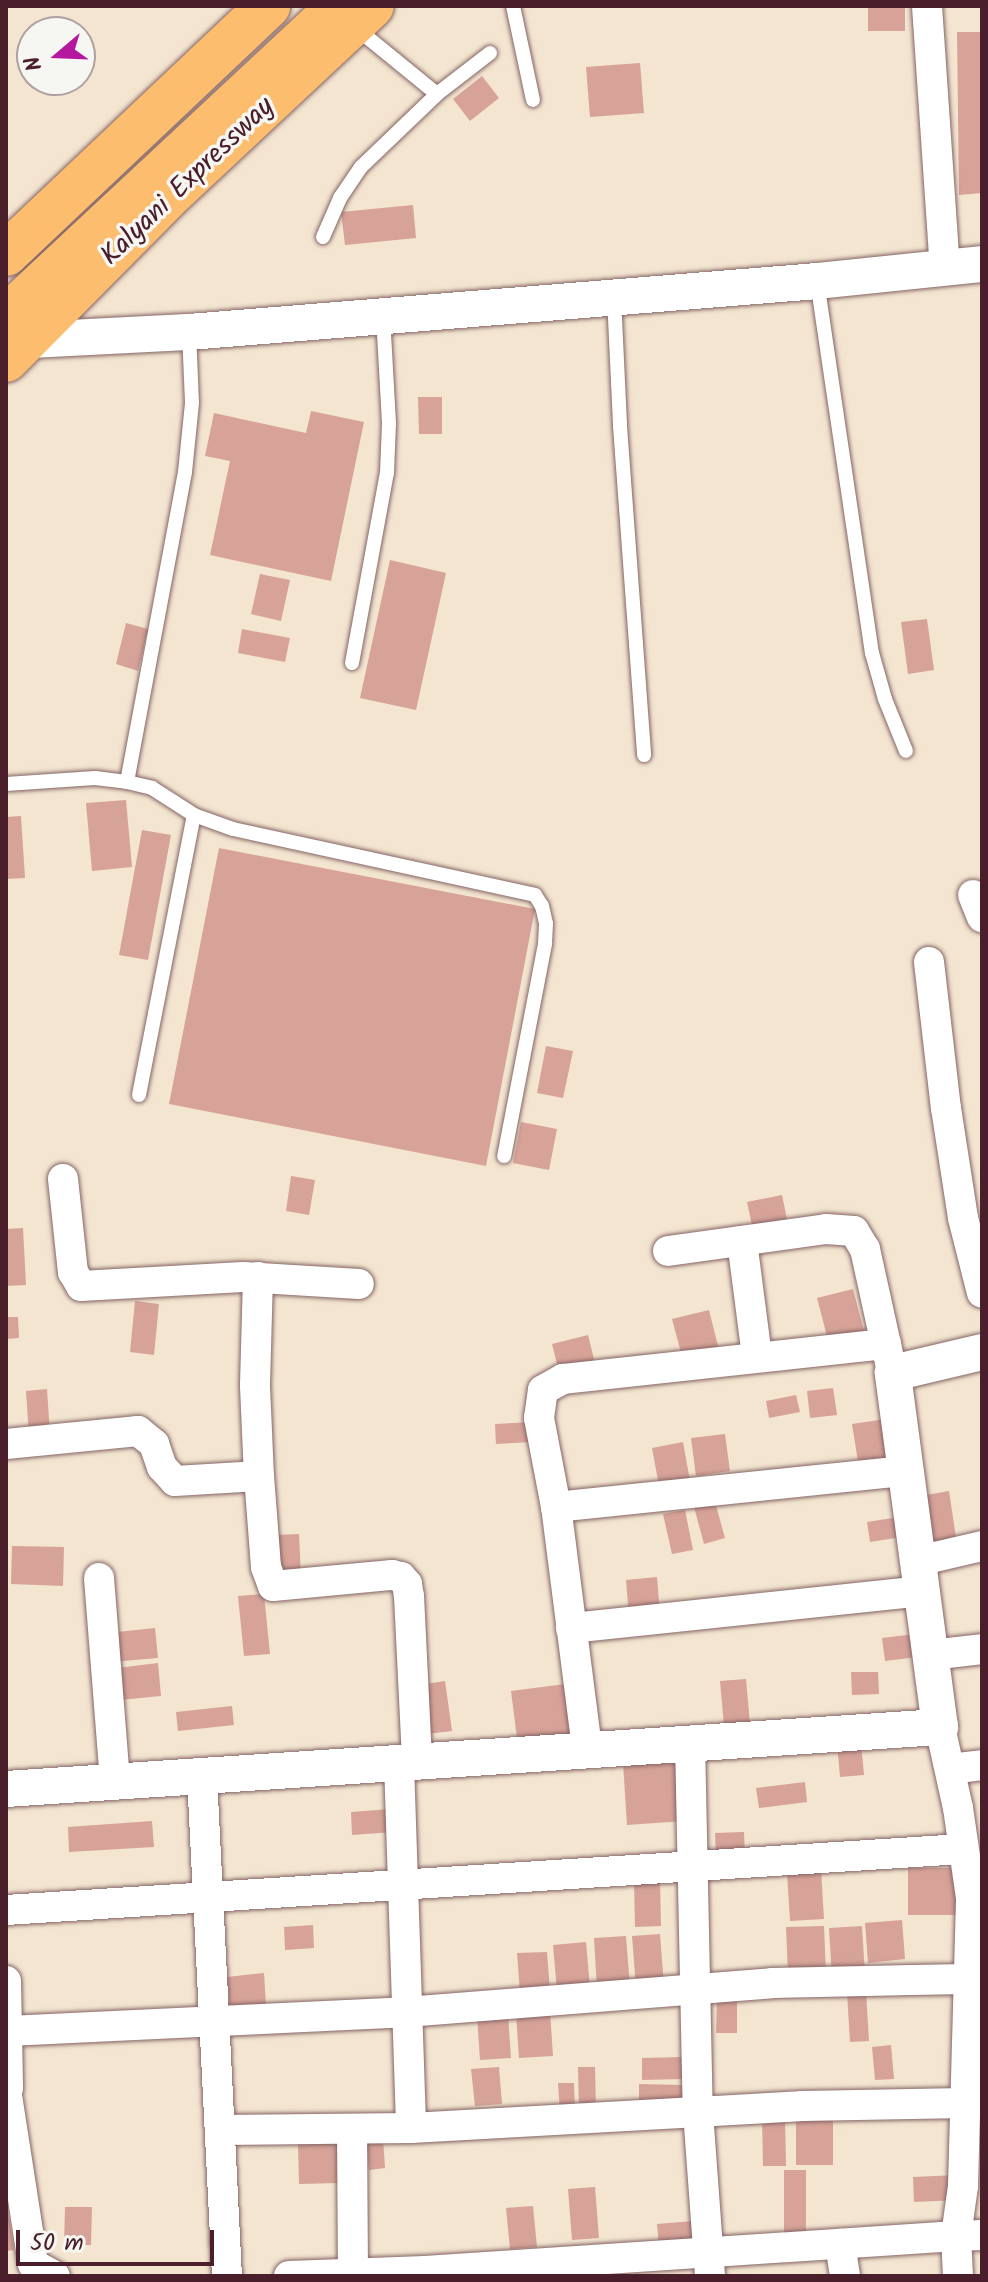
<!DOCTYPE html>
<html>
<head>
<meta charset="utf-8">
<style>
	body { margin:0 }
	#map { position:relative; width:988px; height:2282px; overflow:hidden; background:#f3e5d0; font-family:Kalam,sans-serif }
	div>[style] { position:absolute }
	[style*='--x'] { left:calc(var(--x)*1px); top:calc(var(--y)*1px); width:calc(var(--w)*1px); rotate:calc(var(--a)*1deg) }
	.building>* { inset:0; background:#d7a398 }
	.roads { filter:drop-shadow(0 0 2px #856465) drop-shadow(0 0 2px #856465) }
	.service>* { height:14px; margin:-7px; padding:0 7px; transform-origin:7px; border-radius:7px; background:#fff }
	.minor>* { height:30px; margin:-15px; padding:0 15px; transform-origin:15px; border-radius:15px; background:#fff }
	.tertiary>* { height:36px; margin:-18px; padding:0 18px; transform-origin:18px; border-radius:18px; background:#fff }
	.trunk>* { height:44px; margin:-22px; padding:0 22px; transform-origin:22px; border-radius:22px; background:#fcbd6f }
	.motorway>* { height:44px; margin:-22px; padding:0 22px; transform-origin:22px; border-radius:22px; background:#fcbd6f }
	span { translate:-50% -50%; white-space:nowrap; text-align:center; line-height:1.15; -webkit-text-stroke:7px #f6f6f2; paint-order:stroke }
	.street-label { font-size:28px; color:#4a1f2b }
	.frame { position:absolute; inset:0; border:8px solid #4a1f2b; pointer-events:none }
	.north { position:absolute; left:16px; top:16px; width:80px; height:80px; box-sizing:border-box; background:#f6f6f2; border:2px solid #b1a0a2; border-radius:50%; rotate:251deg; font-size:22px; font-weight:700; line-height:32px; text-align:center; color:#4a1f2b }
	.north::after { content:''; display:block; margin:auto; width:28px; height:36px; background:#b5179e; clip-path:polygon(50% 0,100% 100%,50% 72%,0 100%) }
	.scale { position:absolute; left:16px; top:2230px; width:198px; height:36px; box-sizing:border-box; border:4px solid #4a1f2b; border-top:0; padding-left:10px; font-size:24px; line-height:28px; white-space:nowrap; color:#4a1f2b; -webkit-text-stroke:6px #f6f6f2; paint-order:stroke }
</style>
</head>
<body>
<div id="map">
	<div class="building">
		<i style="clip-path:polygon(868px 6px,905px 6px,905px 31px,868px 31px)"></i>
		<i style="clip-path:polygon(957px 32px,982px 32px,982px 193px,959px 195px)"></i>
		<i style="clip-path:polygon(640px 63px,644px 113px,590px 117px,586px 67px)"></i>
		<i style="clip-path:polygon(482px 76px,499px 98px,470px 121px,453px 99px)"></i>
		<i style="clip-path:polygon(413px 205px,416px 238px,345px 245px,341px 212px)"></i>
		<i style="clip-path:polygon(418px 397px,442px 397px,442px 434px,419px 434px)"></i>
		<i style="clip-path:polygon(311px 411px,364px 422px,331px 581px,210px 555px,230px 461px,205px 456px,214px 413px,306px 433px)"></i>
		<i style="clip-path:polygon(390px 560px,446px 573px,416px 710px,360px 698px)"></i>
		<i style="clip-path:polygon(260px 574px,290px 580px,281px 621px,251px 614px)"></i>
		<i style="clip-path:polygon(927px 619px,934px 670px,908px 674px,901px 622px)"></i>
		<i style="clip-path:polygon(126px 623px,148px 629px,138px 671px,116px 664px)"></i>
		<i style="clip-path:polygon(242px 629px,290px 638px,285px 662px,238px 653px)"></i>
		<i style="clip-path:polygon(126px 800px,132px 867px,92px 871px,86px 803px)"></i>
		<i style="clip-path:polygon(21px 816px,25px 878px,6px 879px,6px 817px)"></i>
		<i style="clip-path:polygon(142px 830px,171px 835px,148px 960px,119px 955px)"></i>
		<i style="clip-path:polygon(219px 848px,535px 909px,486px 1166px,169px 1104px)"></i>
		<i style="clip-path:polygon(546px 1046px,573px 1051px,563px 1098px,537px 1093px)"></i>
		<i style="clip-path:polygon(521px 1122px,557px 1129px,549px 1170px,513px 1163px)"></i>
		<i style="clip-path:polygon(291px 1176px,315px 1180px,309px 1215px,286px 1211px)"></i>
		<i style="clip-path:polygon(782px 1195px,789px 1229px,754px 1235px,747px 1202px)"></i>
		<i style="clip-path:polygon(23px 1228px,26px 1285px,6px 1286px,6px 1229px)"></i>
		<i style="clip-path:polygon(853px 1289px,865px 1335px,829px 1344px,817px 1298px)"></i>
		<i style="clip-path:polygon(135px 1301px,159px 1304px,154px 1355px,130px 1352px)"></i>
		<i style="clip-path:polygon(709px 1310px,720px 1354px,684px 1364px,672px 1319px)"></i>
		<i style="clip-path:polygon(6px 1317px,18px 1317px,19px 1338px,6px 1339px)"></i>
		<i style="clip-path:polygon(588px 1335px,595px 1363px,559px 1372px,552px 1344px)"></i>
		<i style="clip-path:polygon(833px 1388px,837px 1415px,810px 1418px,807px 1391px)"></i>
		<i style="clip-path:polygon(47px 1389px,50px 1434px,29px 1435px,26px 1391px)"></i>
		<i style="clip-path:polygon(796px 1395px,800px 1412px,769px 1418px,766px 1401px)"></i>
		<i style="clip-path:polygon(886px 1419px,893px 1463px,859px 1468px,852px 1424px)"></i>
		<i style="clip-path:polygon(531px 1422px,532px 1442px,496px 1444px,495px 1424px)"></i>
		<i style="clip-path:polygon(725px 1434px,730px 1471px,696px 1476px,691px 1438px)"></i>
		<i style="clip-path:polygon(683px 1442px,690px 1481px,659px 1486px,652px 1448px)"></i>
		<i style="clip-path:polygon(949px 1491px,957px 1544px,934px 1548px,926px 1495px)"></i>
		<i style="clip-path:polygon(715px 1502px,725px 1538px,704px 1544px,694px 1507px)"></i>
		<i style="clip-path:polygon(685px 1510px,693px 1550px,672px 1554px,663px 1514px)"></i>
		<i style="clip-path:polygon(899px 1517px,902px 1537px,870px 1542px,867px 1522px)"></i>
		<i style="clip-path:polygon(299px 1534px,301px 1576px,277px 1577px,274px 1535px)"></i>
		<i style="clip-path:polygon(12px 1546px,64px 1547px,63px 1586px,11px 1584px)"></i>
		<i style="clip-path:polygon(657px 1577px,660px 1614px,629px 1617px,626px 1580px)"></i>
		<i style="clip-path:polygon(264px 1594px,270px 1654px,244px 1656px,238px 1596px)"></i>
		<i style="clip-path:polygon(155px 1628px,158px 1658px,111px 1662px,108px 1633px)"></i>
		<i style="clip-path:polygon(915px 1634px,918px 1657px,885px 1661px,882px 1638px)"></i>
		<i style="clip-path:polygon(158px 1663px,161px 1696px,120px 1700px,117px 1668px)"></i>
		<i style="clip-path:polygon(851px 1672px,878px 1672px,879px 1694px,852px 1695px)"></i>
		<i style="clip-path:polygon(746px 1679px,750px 1724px,724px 1726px,720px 1681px)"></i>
		<i style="clip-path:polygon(445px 1681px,452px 1731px,427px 1734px,420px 1685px)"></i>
		<i style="clip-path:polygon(573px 1683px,580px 1739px,518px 1746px,511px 1691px)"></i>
		<i style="clip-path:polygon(232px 1706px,234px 1725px,178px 1731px,176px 1712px)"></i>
		<i style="clip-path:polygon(861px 1742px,864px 1775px,840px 1777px,837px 1743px)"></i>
		<i style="clip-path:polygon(680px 1759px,684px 1821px,627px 1825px,623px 1763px)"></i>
		<i style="clip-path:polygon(805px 1782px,807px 1802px,759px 1808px,756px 1788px)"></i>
		<i style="clip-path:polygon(391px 1809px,393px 1832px,352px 1835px,351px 1812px)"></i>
		<i style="clip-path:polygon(152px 1821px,154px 1847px,69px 1852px,68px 1827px)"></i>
		<i style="clip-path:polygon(744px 1832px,745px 1857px,716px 1858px,715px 1833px)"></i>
		<i style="clip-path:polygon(908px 1868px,957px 1868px,957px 1915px,908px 1915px)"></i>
		<i style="clip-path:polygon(821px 1870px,824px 1919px,790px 1921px,787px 1873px)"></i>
		<i style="clip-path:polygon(660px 1880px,661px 1926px,635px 1927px,634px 1881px)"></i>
		<i style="clip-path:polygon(902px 1920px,905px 1959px,868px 1963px,865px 1923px)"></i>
		<i style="clip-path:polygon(313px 1925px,314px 1948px,285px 1950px,284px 1927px)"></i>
		<i style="clip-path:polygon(824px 1926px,826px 1974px,788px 1975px,786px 1927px)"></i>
		<i style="clip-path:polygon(862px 1926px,865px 1975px,832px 1977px,829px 1928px)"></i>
		<i style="clip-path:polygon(660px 1934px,664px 1985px,636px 1987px,632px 1936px)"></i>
		<i style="clip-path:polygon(626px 1936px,630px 1987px,597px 1989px,594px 1938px)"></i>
		<i style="clip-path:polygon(586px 1942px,590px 1988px,557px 1991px,553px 1945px)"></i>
		<i style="clip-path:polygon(547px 1952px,550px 1991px,520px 1993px,517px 1953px)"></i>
		<i style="clip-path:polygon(264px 1973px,266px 2006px,230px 2009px,227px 1977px)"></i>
		<i style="clip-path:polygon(866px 1991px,869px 2041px,850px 2042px,847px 1992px)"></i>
		<i style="clip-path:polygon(717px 1999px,737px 1999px,737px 2033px,716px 2033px)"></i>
		<i style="clip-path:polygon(550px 2011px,553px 2056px,519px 2058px,516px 2014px)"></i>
		<i style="clip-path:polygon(508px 2014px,511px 2058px,480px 2060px,477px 2016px)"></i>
		<i style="clip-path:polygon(891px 2045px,894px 2079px,875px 2080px,872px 2047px)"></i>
		<i style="clip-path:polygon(683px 2057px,683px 2079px,642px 2080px,642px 2058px)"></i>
		<i style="clip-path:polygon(499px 2067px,502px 2104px,475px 2106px,471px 2069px)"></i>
		<i style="clip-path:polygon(578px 2067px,595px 2067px,596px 2111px,579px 2111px)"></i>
		<i style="clip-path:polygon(558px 2083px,574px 2083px,575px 2112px,560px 2112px)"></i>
		<i style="clip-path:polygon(639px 2084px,683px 2085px,683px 2107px,639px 2107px)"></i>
		<i style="clip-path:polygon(796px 2115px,833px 2115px,833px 2165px,796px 2165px)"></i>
		<i style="clip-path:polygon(762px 2116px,785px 2116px,786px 2166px,763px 2166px)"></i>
		<i style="clip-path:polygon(383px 2137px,385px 2168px,369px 2170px,366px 2139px)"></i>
		<i style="clip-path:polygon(338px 2141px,339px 2183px,299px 2184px,298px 2142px)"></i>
		<i style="clip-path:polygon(784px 2170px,806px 2170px,806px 2233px,784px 2233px)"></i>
		<i style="clip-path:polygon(958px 2175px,959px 2200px,914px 2202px,913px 2177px)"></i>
		<i style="clip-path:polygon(595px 2187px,599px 2238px,572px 2240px,568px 2189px)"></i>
		<i style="clip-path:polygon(6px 2198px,14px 2250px,6px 2251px)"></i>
		<i style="clip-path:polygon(533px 2206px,537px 2247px,510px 2249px,506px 2208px)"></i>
		<i style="clip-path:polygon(65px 2207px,92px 2207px,91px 2245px,64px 2245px)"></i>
		<i style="clip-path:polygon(693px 2221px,695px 2244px,659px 2247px,657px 2224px)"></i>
	</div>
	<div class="roads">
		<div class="service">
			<i style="--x:513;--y:6;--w:96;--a:78"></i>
			<i style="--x:356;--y:28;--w:104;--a:39.2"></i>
			<i style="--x:323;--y:237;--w:43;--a:-66.4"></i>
			<i style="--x:340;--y:198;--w:37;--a:-56"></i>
			<i style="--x:361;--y:167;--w:105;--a:-43.8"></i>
			<i style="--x:437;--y:94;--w:67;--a:-37.7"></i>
			<i style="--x:817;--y:281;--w:376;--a:81.6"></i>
			<i style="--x:872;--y:653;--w:48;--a:74.2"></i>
			<i style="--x:885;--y:699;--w:56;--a:68"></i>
			<i style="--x:614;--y:297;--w:129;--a:87.3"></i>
			<i style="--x:620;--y:426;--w:330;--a:85.8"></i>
			<i style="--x:352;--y:663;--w:193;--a:-79.6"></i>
			<i style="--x:387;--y:473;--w:50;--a:-87.7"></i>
			<i style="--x:389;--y:423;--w:108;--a:-93.2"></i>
			<i style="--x:127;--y:782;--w:315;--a:-79.4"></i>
			<i style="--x:185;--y:472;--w:69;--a:-84.2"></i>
			<i style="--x:192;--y:403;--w:71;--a:-92.4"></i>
			<i style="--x:6;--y:784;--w:89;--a:-3.9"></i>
			<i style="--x:95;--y:778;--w:32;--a:7"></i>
			<i style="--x:127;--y:782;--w:26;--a:13"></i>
			<i style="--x:152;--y:788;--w:50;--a:32.7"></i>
			<i style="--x:194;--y:815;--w:41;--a:19.7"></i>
			<i style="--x:233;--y:829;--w:309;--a:12.3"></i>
			<i style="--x:535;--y:895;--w:13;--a:58"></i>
			<i style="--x:542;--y:906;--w:18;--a:77"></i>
			<i style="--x:546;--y:924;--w:20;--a:93"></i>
			<i style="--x:545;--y:944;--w:216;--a:100.9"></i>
			<i style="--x:139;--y:1095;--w:285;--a:-78.9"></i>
		</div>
		<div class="minor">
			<i style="--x:927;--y:6;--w:263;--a:86.1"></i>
			<i style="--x:973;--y:895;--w:24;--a:68"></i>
			<i style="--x:929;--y:962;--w:147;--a:83.4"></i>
			<i style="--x:946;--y:1108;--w:111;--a:81.2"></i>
			<i style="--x:963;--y:1218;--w:77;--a:75.8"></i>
			<i style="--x:63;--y:1179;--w:94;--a:83.9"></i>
			<i style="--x:73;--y:1272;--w:16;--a:60"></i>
			<i style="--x:81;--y:1286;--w:162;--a:-3.2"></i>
			<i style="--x:243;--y:1277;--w:116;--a:3.5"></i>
			<i style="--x:742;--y:1241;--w:117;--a:82.6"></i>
			<i style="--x:668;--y:1251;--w:160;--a:-7.9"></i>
			<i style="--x:826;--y:1229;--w:28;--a:4"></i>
			<i style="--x:854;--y:1231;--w:21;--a:59"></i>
			<i style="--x:865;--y:1249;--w:117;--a:77.6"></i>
			<i style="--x:258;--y:1277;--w:109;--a:91.6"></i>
			<i style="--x:255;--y:1386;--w:90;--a:87.5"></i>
			<i style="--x:6;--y:1444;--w:133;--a:-5.6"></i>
			<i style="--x:138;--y:1431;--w:21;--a:39"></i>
			<i style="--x:154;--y:1444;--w:24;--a:71"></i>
			<i style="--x:162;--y:1467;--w:19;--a:47"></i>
			<i style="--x:175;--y:1481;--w:84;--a:-3.4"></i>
			<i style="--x:259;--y:1476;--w:91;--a:85.6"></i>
			<i style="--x:266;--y:1567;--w:20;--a:70"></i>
			<i style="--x:273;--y:1586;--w:120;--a:-5.3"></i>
			<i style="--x:392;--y:1575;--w:9;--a:13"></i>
			<i style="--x:401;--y:1577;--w:9;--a:49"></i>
			<i style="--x:407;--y:1584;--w:12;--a:81"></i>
			<i style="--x:409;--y:1596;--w:165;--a:87.2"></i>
			<i style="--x:556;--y:1507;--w:353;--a:-5.9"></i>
			<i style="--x:918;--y:1561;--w:66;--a:-13.2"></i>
			<i style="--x:99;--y:1578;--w:203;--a:85.5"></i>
			<i style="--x:571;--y:1628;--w:353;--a:-6"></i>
			<i style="--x:931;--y:1655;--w:51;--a:-6.7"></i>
			<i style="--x:690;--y:1741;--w:371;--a:88.8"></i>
			<i style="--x:698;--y:2112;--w:164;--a:85.8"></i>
			<i style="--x:587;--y:1748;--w:243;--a:-97.3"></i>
			<i style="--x:556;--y:1507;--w:91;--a:-100.8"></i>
			<i style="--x:539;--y:1418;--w:28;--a:-82"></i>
			<i style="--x:543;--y:1390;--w:23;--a:-29"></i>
			<i style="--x:563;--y:1379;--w:325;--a:-6.2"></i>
			<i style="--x:399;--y:1763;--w:365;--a:88.1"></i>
			<i style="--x:950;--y:1769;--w:32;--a:-7"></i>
			<i style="--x:202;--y:1776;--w:501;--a:87.14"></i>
			<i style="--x:6;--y:1910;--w:958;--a:-3.65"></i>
			<i style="--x:6;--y:1981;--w:107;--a:88.9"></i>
			<i style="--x:7;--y:2031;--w:399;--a:-2.7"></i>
			<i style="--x:406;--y:2012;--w:367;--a:-4.5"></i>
			<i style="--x:772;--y:1983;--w:195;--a:-1.2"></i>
			<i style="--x:6;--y:2089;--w:177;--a:81.2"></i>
			<i style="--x:33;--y:2264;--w:25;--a:29"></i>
			<i style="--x:221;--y:2130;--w:190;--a:-0.6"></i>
			<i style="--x:411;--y:2128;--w:393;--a:-3.2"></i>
			<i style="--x:803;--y:2106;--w:162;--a:-1.1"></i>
			<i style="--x:352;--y:2130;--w:146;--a:89.6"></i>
			<i style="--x:840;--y:2244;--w:32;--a:81"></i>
			<i style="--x:289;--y:2276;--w:136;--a:-2.1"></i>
			<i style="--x:425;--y:2271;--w:532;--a:-3.77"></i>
			<i style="--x:956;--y:2236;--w:50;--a:-82"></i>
			<i style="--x:963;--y:2186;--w:288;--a:-88.4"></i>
			<i style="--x:971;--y:1898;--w:91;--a:-98.2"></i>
			<i style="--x:958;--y:1808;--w:83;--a:-102.5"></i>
			<i style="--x:958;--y:2276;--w:40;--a:-92.9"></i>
			<i style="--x:956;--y:2236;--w:26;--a:-2"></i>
		</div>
		<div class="tertiary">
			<i style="--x:29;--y:340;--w:160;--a:-2.9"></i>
			<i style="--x:189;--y:332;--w:630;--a:-4.64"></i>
			<i style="--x:817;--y:281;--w:166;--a:-5.9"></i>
			<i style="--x:6;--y:1789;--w:936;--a:-3.8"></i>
			<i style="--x:940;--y:1727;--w:357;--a:-97.6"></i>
			<i style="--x:893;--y:1373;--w:91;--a:-13.3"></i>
		</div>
		<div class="trunk">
			<i style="--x:6;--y:254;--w:361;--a:-43.4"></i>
			<i style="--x:6;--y:360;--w:237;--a:-45.2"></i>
			<i style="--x:173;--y:192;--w:272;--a:-43.1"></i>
		</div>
		<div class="motorway">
			<i style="--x:6;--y:317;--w:456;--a:-43"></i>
		</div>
	</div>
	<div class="street-label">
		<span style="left:188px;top:182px;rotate:-44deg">Kalyani Expressway</span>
	</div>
	<div class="frame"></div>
	<div class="north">N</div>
	<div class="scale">50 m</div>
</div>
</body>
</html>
